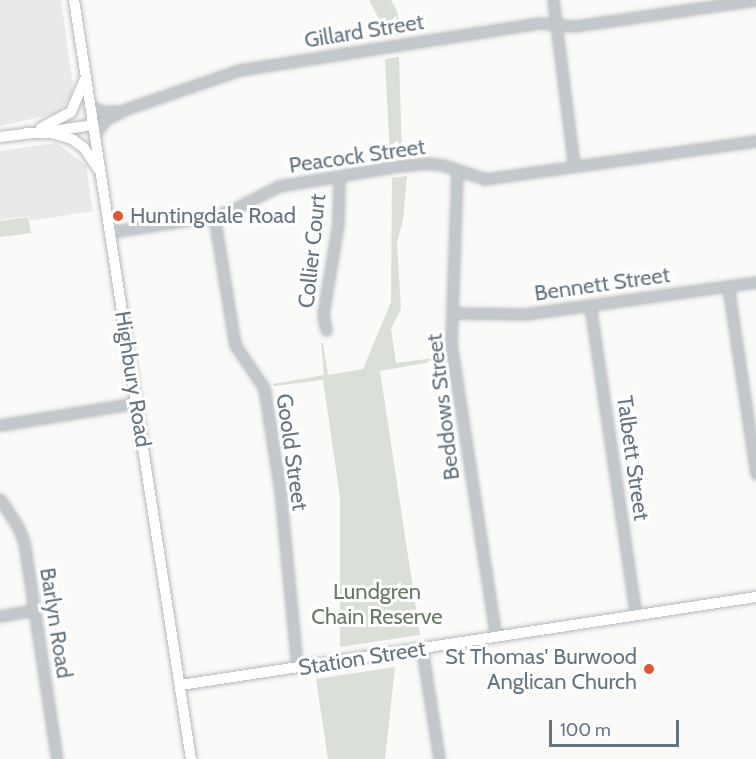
<!DOCTYPE html>
<html>
<head>
<meta charset="utf-8">
<style>
	body { margin:0 }
	#map { position:relative; width:756px; height:759px; overflow:hidden; background:#fafaf8; font-family:Cabin,sans-serif }
	div>[style] { position:absolute }
	[style*='--x'] { left:calc(var(--x)*1px); top:calc(var(--y)*1px); width:calc(var(--w)*1px); rotate:calc(var(--a)*1deg) }
	.built>* { inset:0; background:#e8e9e9 }
	.green>* { inset:0; background:#dadfd7 }
	.roads { filter:drop-shadow(0 0 2px #b5babe) drop-shadow(0 0 2px #b5babe) }
	.minor>* { height:9px; margin:-4.5px; padding:0 4.5px; transform-origin:4.5px; border-radius:4.5px; background:#c3c8cc }
	.major>* { height:10px; margin:-5px; padding:0 5px; transform-origin:5px; border-radius:5px; background:#fff }
	.dots>* { width:16px; height:16px; translate:-50% -50%; box-sizing:border-box; border:3px solid #fff; border-radius:50% }
	span { translate:-50% -50%; white-space:nowrap; text-align:center; line-height:1.15; -webkit-text-stroke:6px #fff; paint-order:stroke }
	.street-label { font-size:22px; color:#657683 }
	.poi-label { font-size:22px; color:#657683 }
	.left { translate:0 -50%; text-align:left }
	.right { translate:-100% -50%; text-align:right }
	.park-label { font-size:22px; color:#687a64 }
	.scale { position:absolute; left:549px; top:720px; width:130px; height:27px; box-sizing:border-box; border:3px solid #657683; border-top:0; padding-left:8px; font-size:18px; line-height:21px; white-space:nowrap; color:#657683; -webkit-text-stroke:4px #fff; paint-order:stroke }
</style>
</head>
<body>
<div id="map">
	<div class="built">
		<i style="clip-path:polygon(0 0,61px 0,73px 85px,71px 96px,58px 113px,0 126px)"></i>
		<i style="clip-path:polygon(56px 143px,86px 165px,93px 211px,30px 221px,29px 216px,0 220px,0 151px)"></i>
	</div>
	<div class="green">
		<i style="clip-path:polygon(369px 0,391px 0,397px 11px,401px 35px,382px 38px,379px 19px)"></i>
		<i style="clip-path:polygon(399px 57px,402px 155px,390px 157px,385px 59px)"></i>
		<i style="clip-path:polygon(407px 176px,403px 220px,397px 243px,401px 309px,391px 329px,396px 363px,442px 357px,442px 360px,380px 371px,420px 635px,340px 647px,340px 497px,323px 380px,274px 386px,273px 384px,324px 375px,321px 343px,323px 343px,328px 375px,363px 369px,391px 302px,392px 178px)"></i>
		<i style="clip-path:polygon(28px 217px,31px 233px,0 237px,0 221px)"></i>
		<i style="clip-path:polygon(395px 667px,385px 759px,328px 759px,316px 679px)"></i>
	</div>
	<div class="roads">
		<div class="minor">
			<i style="--x:553;--y:0;--w:167;--a:82.8"></i>
			<i style="--x:90;--y:106;--w:15;--a:23"></i>
			<i style="--x:104;--y:112;--w:13;--a:-4"></i>
			<i style="--x:95;--y:133;--w:16;--a:-52"></i>
			<i style="--x:105;--y:120;--w:24;--a:-28"></i>
			<i style="--x:126;--y:109;--w:120;--a:-19"></i>
			<i style="--x:239;--y:70;--w:304;--a:-8.9"></i>
			<i style="--x:539;--y:23;--w:36;--a:5"></i>
			<i style="--x:575;--y:26;--w:183;--a:-8.2"></i>
			<i style="--x:457;--y:171;--w:173;--a:92"></i>
			<i style="--x:451;--y:344;--w:296;--a:81.3"></i>
			<i style="--x:214;--y:216;--w:131;--a:80.8"></i>
			<i style="--x:235;--y:345;--w:52;--a:56"></i>
			<i style="--x:264;--y:388;--w:103;--a:81.1"></i>
			<i style="--x:280;--y:490;--w:178;--a:84.5"></i>
			<i style="--x:110;--y:232;--w:105;--a:-8.7"></i>
			<i style="--x:214;--y:216;--w:19;--a:-18"></i>
			<i style="--x:232;--y:210;--w:53;--a:-27.1"></i>
			<i style="--x:279;--y:186;--w:122;--a:-9.5"></i>
			<i style="--x:399;--y:166;--w:27;--a:-6"></i>
			<i style="--x:426;--y:163;--w:17;--a:7"></i>
			<i style="--x:443;--y:165;--w:44;--a:18.4"></i>
			<i style="--x:485;--y:179;--w:274;--a:-8"></i>
			<i style="--x:728;--y:286;--w:190;--a:81.5"></i>
			<i style="--x:590;--y:305;--w:314;--a:81.6"></i>
			<i style="--x:453;--y:313;--w:73;--a:0.8"></i>
			<i style="--x:526;--y:314;--w:232;--a:-7.9"></i>
			<i style="--x:326;--y:330;--w:16;--a:-101"></i>
			<i style="--x:323;--y:314;--w:92;--a:-80.6"></i>
			<i style="--x:338;--y:223;--w:47;--a:-88.8"></i>
			<i style="--x:0;--y:425;--w:138;--a:-9.2"></i>
			<i style="--x:0;--y:499;--w:33;--a:57"></i>
			<i style="--x:18;--y:527;--w:16;--a:68"></i>
			<i style="--x:24;--y:542;--w:219;--a:81.4"></i>
			<i style="--x:0;--y:616;--w:35;--a:-10"></i>
			<i style="--x:422;--y:649;--w:111;--a:81.2"></i>
		</div>
		<div class="major">
			<i style="--x:74;--y:0;--w:768;--a:81.24"></i>
			<i style="--x:41;--y:128;--w:34;--a:-28"></i>
			<i style="--x:71;--y:112;--w:34;--a:-67"></i>
			<i style="--x:52;--y:131;--w:41;--a:-8.3"></i>
			<i style="--x:26;--y:133;--w:25;--a:0"></i>
			<i style="--x:51;--y:133;--w:22;--a:16"></i>
			<i style="--x:72;--y:139;--w:15;--a:37"></i>
			<i style="--x:84;--y:148;--w:25;--a:56"></i>
			<i style="--x:0;--y:137;--w:33;--a:-7"></i>
			<i style="--x:181;--y:685;--w:582;--a:-8.7"></i>
		</div>
	</div>
	<div class="dots">
		<i style="left:118px;top:216px;background:#e4572e"></i>
		<i style="left:649px;top:669px;background:#e4572e"></i>
	</div>
	<div class="street-label">
		<span style="left:364px;top:31px;rotate:-9deg">Gillard Street</span>
		<span style="left:357px;top:156px;rotate:-8deg">Peacock Street</span>
		<span style="left:312px;top:251px;rotate:-84deg">Collier Court</span>
		<span style="left:602px;top:284px;rotate:-8deg">Bennett Street</span>
		<span style="left:133px;top:379px;rotate:81deg">Highbury Road</span>
		<span style="left:443px;top:407px;rotate:-97deg">Beddows Street</span>
		<span style="left:292px;top:452px;rotate:82deg">Goold Street</span>
		<span style="left:633px;top:458px;rotate:82deg">Talbett Street</span>
		<span style="left:56px;top:623px;rotate:81deg">Barlyn Road</span>
		<span style="left:362px;top:658px;rotate:-9deg">Station Street</span>
	</div>
	<div class="poi-label">
		<span class="left" style="left:130px;top:216px">Huntingdale Road</span>
		<span class="right" style="left:637px;top:669px">St Thomas' Burwood<br>Anglican Church</span>
	</div>
	<div class="park-label">
		<span style="left:377px;top:604px">Lundgren<br>Chain Reserve</span>
	</div>
	<div class="scale">100 m</div>
</div>
</body>
</html>
